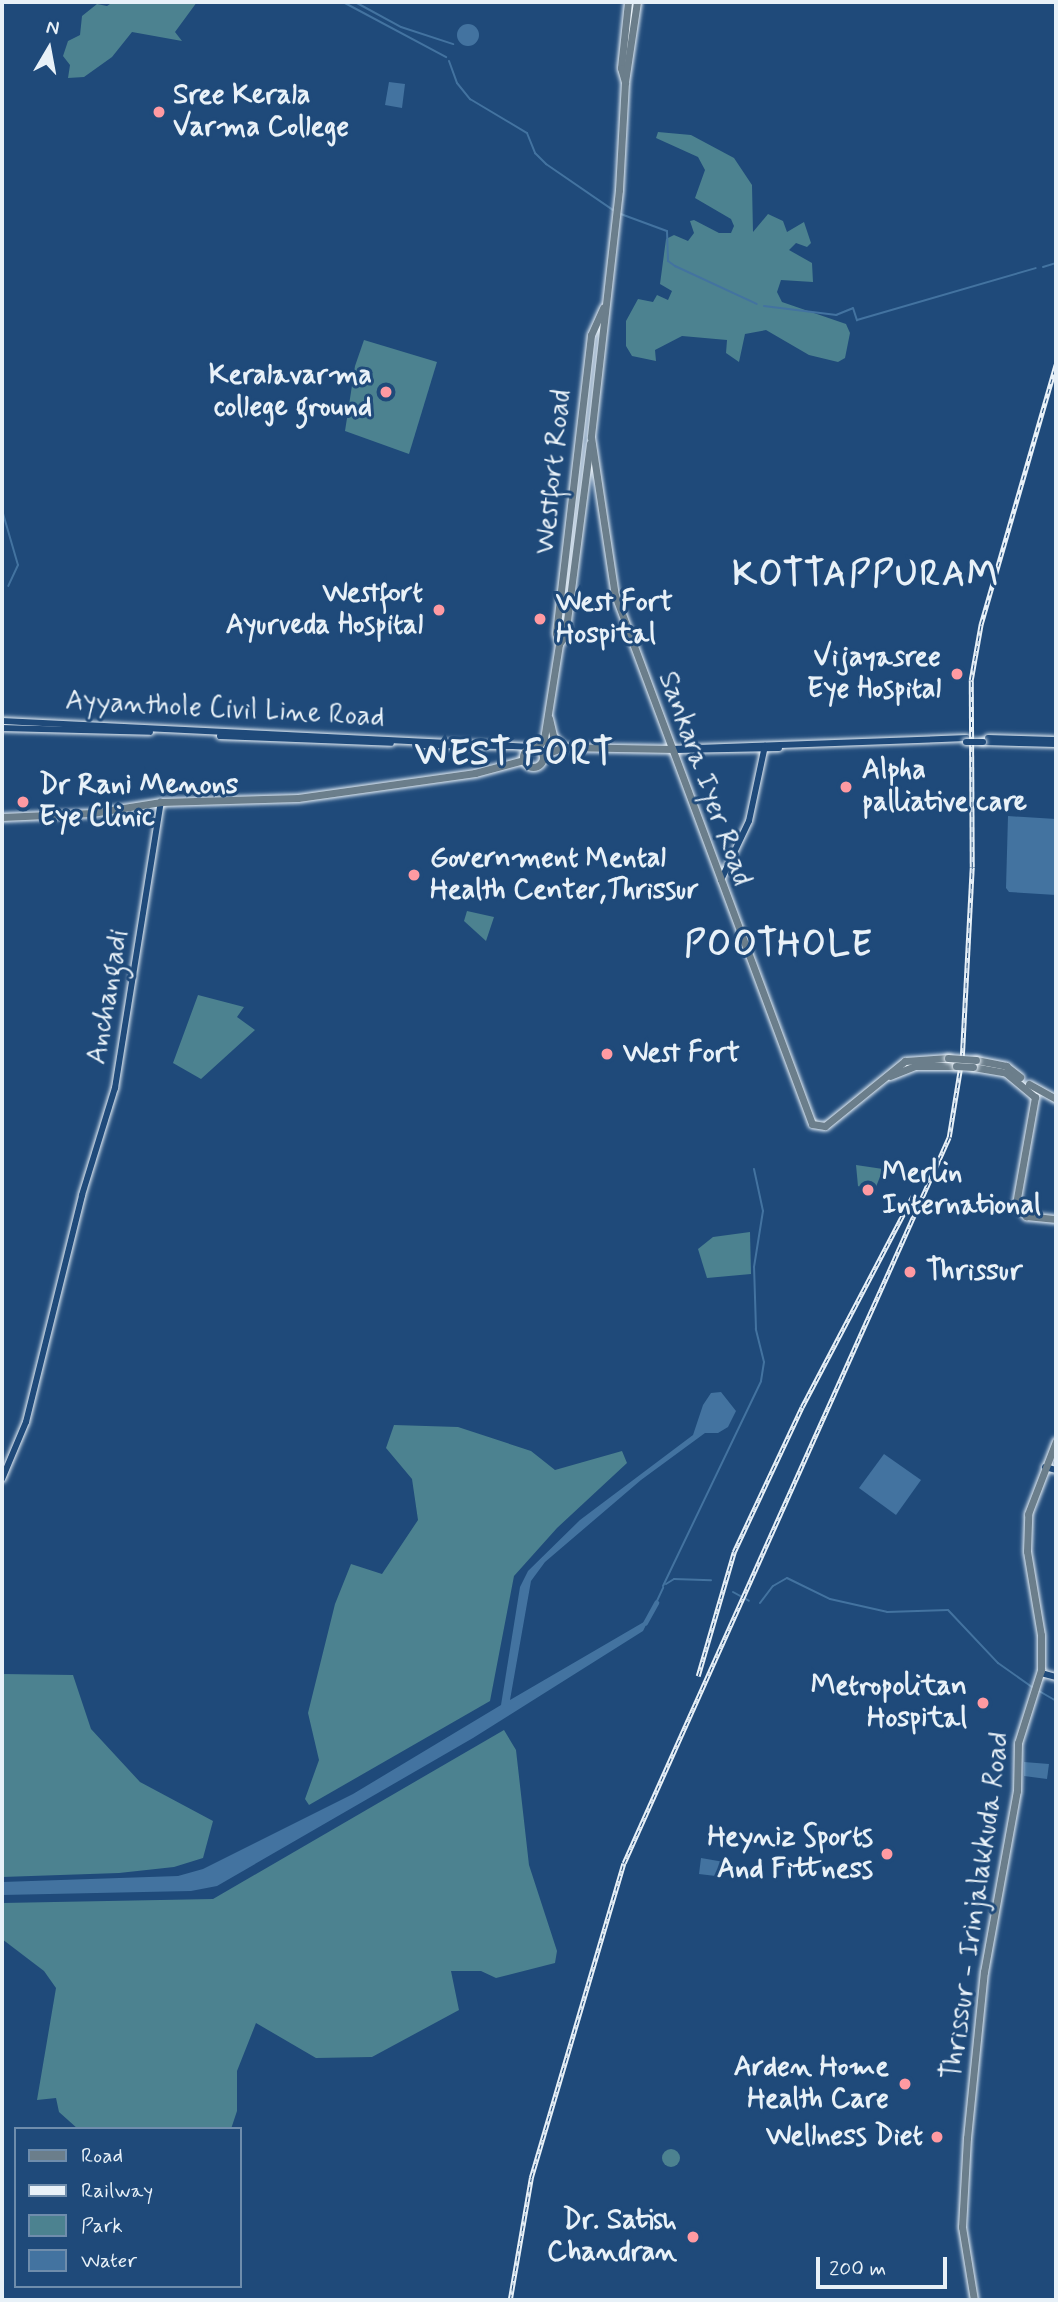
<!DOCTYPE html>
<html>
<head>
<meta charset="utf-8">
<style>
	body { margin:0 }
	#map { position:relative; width:1058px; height:2302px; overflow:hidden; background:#1f4a7a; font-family:Mynerve,sans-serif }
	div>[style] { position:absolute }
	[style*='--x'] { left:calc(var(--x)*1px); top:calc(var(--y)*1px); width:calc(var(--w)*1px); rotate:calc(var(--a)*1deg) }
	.green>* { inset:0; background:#4c8290 }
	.round { border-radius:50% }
	.water>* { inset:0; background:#4373a0 }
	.stream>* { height:2px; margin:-1px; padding:0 1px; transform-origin:1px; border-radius:1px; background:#4373a0 }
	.canal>* { height:4.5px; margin:-2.25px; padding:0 2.25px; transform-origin:2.25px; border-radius:2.25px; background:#4373a0 }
	.roads { filter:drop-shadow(0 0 2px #e8f1f8) drop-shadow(0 0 2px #e8f1f8) }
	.secondary>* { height:6px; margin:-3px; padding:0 3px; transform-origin:3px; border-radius:3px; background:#1f4a7a }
	.primary>* { height:7px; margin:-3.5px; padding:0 3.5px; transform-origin:3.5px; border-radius:3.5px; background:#6b7e8b }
	.primary>.ring { margin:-3.5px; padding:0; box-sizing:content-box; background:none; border:7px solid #6b7e8b; border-radius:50% }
	.rail>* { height:4.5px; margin-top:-2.25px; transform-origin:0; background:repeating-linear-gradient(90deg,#1f4a7a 0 5px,#e8f1f8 0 10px); box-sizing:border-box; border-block:2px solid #e8f1f8 }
	.bridges { filter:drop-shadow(0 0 2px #e8f1f8) drop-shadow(0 0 2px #e8f1f8) }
	.secondary-bridge>* { height:6px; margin:-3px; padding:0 3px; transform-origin:3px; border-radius:3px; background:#1f4a7a }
	.primary-bridge>* { height:7px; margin:-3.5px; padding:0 3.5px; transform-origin:3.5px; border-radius:3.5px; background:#6b7e8b }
	.dots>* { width:19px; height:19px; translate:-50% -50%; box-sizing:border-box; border:4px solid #1f4a7a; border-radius:50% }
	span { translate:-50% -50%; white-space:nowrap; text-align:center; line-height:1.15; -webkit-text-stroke:6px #1f4a7a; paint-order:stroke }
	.poi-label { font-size:28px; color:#e8f1f8; font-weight:700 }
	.left { translate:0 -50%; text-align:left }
	.right { translate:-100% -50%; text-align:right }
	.street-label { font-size:28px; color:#e8f1f8 }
	.district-label { font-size:35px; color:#e8f1f8; font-weight:700; letter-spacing:2px }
	.frame { position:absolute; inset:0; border:4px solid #e8f1f8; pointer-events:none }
	.legend { position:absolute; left:14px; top:2127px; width:228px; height:161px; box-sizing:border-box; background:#1f4a7a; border:2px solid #6f8dac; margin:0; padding:9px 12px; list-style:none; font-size:21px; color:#e8f1f8 }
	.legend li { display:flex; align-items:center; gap:14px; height:35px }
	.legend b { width:35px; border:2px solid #6f8dac }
	.north { position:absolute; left:14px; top:14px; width:70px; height:70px; -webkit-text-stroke:5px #1f4a7a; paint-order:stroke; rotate:10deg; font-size:19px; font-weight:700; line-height:28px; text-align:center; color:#e8f1f8 }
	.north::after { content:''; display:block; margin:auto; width:24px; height:32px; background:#e8f1f8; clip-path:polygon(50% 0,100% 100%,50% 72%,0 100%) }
	.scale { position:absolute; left:816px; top:2257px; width:131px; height:32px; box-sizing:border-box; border:4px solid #e8f1f8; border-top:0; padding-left:9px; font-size:21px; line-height:24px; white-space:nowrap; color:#e8f1f8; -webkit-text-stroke:5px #1f4a7a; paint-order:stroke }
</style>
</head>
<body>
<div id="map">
	<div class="green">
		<i style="clip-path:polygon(113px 2px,197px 2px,175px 32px,182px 41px,132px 32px,112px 57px,84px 77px,68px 78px,70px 65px,63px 56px,68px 41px,80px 35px,82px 16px,97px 4px,107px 6px)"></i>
		<i style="clip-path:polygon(658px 132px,691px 135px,734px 158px,752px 185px,753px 232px,768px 214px,783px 221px,787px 232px,804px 222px,811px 243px,807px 247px,796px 243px,789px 250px,812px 263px,813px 282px,781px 280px,777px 292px,782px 302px,846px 324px,850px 333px,845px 358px,838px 362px,809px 355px,766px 330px,745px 334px,739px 362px,726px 353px,727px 340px,682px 336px,655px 350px,656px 361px,632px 356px,626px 346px,626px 321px,638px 299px,653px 302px,657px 295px,668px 300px,672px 291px,660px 284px,666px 239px,674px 235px,688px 241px,694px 233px,690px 221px,694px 220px,719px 233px,731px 233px,734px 226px,731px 219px,695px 198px,705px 170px,698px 157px,656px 138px)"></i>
		<i style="clip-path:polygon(364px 340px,437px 362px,409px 454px,345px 431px,355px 366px)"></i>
		<i style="clip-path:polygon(467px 911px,494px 917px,486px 941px,464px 921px)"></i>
		<i style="clip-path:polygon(198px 995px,244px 1007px,237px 1017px,255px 1030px,201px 1079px,173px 1063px)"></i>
		<i style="clip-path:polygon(856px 1165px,883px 1169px,874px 1192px,858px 1186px)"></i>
		<i style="clip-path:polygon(750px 1232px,751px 1274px,707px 1278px,698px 1249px,713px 1237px)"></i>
		<i style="clip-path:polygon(394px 1425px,458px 1427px,531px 1451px,555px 1470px,622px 1451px,627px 1463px,557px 1528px,514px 1576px,490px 1701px,309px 1805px,305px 1799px,319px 1760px,308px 1713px,335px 1604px,351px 1564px,382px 1574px,418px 1520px,412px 1479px,386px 1448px)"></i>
		<i style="clip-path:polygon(2px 1674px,73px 1675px,91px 1729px,140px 1782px,213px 1821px,203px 1858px,174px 1867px,119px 1873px,2px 1877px)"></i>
		<i style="clip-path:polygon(504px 1730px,516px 1750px,529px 1865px,557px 1951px,555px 1963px,496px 1978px,481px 1971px,451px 1971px,459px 2010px,372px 2057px,316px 2058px,256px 2023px,237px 2071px,237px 2111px,231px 2129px,78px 2129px,59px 2112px,56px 2098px,37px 2100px,56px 1988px,44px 1971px,2px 1939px,2px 1903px,213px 1899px)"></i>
		<i class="round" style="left:662px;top:2149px;width:18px;height:18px"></i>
	</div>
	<div class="water">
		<i class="round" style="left:457px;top:24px;width:22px;height:22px"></i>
		<i style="clip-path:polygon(389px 82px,405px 84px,402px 108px,385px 105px)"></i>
		<i style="clip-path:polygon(1008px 816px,1056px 819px,1056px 895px,1009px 892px,1006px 888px)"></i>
		<i style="clip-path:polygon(721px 1392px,736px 1411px,728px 1427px,718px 1433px,705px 1433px,641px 1480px,545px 1562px,531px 1581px,510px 1700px,649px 1619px,643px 1631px,473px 1738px,217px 1886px,191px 1891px,2px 1895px,2px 1882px,178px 1876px,203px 1869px,353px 1794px,501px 1705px,520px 1587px,528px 1571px,580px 1520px,693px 1435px,703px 1405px,711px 1393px)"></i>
		<i style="clip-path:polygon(884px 1454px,921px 1480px,896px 1515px,859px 1488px)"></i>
		<i style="clip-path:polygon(1024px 1762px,1049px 1764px,1047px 1779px,1024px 1776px)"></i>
		<i style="clip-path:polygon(701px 1858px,724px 1862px,724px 1877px,699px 1874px)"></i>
	</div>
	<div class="stream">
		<i style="--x:343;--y:2;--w:117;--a:28.1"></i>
		<i style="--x:355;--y:2;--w:52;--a:28.5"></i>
		<i style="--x:401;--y:27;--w:55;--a:18.1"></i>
		<i style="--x:449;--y:61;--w:23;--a:70"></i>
		<i style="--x:457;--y:83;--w:21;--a:51"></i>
		<i style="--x:470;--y:99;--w:66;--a:30.8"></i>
		<i style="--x:527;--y:133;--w:22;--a:68"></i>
		<i style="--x:535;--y:153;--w:16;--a:45"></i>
		<i style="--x:546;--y:164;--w:81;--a:34.5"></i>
		<i style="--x:618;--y:213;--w:52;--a:20.2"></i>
		<i style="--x:667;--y:231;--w:30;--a:88"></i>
		<i style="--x:668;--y:261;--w:9;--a:36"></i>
		<i style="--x:675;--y:266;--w:90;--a:24.9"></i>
		<i style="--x:1043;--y:267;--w:14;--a:-17"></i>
		<i style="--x:764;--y:306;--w:73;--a:7.1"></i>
		<i style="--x:836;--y:315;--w:18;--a:-22"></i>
		<i style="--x:853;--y:308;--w:13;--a:72"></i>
		<i style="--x:857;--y:320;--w:186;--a:-16.2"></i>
		<i style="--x:2;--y:510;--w:57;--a:73.8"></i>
		<i style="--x:18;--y:565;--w:23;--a:115"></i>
		<i style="--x:666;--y:1584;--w:9;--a:-32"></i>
		<i style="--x:674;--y:1579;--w:37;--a:2"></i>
		<i style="--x:663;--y:1586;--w:227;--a:-64.4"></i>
		<i style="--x:761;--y:1381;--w:19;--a:-81"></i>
		<i style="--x:764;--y:1362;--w:34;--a:-104"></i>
		<i style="--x:756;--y:1329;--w:62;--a:-91.8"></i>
		<i style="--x:754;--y:1267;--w:57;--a:-80.9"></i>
		<i style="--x:763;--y:1211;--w:43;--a:-102.1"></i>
		<i style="--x:733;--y:1592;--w:18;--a:29"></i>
		<i style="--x:656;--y:1603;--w:17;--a:-65"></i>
		<i style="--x:760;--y:1603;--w:21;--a:-53"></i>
		<i style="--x:773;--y:1586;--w:16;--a:-30"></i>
		<i style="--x:787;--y:1578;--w:48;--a:26"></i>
		<i style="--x:830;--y:1599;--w:58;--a:12.8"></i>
		<i style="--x:887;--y:1612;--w:61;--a:-1.9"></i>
		<i style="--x:948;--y:1610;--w:73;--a:46.7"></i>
		<i style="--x:998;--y:1663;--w:42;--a:35.2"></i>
		<i style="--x:1039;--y:1691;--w:20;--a:30"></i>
	</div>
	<div class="canal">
		<i style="--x:645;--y:1623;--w:23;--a:-61"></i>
	</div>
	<div class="roads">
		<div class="secondary">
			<i style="--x:2;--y:721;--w:530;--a:2.81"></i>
			<i style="--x:2;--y:728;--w:148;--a:1.5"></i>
			<i style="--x:220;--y:736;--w:171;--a:2.3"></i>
			<i style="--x:988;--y:738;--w:66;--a:1.7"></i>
			<i style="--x:983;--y:742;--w:73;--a:1.6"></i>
			<i style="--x:423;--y:745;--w:89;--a:0.6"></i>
			<i style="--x:670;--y:749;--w:297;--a:-2.1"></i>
			<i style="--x:675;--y:750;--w:104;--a:-1.1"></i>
			<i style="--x:721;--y:880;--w:65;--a:-64.6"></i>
			<i style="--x:749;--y:821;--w:77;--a:-78"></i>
			<i style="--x:1045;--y:1467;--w:11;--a:15"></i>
			<i style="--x:2;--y:1479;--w:62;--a:-67.2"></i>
			<i style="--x:26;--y:1422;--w:234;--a:-76.1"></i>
			<i style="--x:82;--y:1195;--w:112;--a:-72.9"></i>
			<i style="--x:115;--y:1088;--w:290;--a:-80.9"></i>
			<i style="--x:1041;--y:1673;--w:16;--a:15"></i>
		</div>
		<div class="primary">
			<i style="--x:628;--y:2;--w:66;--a:96.1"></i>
			<i style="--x:621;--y:68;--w:15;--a:74"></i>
			<i style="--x:625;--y:82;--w:108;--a:93.2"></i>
			<i style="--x:619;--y:190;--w:249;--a:96.5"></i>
			<i style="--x:591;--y:437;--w:160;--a:81.4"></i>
			<i style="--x:615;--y:595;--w:564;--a:69.57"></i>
			<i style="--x:812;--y:1124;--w:13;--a:9"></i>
			<i style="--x:825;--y:1126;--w:103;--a:-39.1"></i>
			<i style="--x:905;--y:1061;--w:43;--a:-4"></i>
			<i style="--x:625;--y:82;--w:81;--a:-81.5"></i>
			<i style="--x:559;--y:644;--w:10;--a:-53"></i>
			<i style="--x:565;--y:636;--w:194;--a:-82.6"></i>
			<i style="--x:549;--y:718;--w:18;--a:77"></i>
			<i style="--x:553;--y:736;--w:16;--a:45"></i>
			<i class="ring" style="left:523px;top:747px;width:13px;height:13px"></i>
			<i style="--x:537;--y:748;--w:11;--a:-52"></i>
			<i style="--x:544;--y:739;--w:96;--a:-81"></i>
			<i style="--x:559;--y:644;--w:11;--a:-105"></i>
			<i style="--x:556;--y:633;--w:300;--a:-83.3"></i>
			<i style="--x:591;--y:335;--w:30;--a:-66"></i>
			<i style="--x:543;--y:755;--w:22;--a:-21"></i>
			<i style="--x:564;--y:747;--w:106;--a:1.1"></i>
			<i style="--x:2;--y:817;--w:90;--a:-2.5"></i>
			<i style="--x:92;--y:813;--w:70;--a:-9.1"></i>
			<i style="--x:161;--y:802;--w:137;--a:-1.7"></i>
			<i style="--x:298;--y:798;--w:179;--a:-8"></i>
			<i style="--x:475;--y:773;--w:51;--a:-14.9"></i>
			<i style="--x:976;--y:1060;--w:31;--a:11"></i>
			<i style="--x:1006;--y:1066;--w:18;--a:38"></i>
			<i style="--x:973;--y:1067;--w:34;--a:10"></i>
			<i style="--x:1006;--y:1073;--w:38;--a:40"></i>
			<i style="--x:1035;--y:1097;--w:109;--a:100.1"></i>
			<i style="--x:1016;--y:1204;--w:16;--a:50"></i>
			<i style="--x:1026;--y:1216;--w:30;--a:6"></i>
			<i style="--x:890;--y:1076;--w:27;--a:-22"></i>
			<i style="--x:915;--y:1066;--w:41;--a:0"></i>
			<i style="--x:1029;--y:1084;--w:31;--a:29"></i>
			<i style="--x:974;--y:2300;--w:74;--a:-99.3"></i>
			<i style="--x:962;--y:2227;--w:89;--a:-86.8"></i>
			<i style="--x:967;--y:2138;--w:167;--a:-84.2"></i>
			<i style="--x:984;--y:1972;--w:184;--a:-79.7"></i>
			<i style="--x:1017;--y:1791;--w:48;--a:-88.8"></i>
			<i style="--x:1018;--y:1743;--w:77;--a:-72.5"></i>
			<i style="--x:1041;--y:1670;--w:35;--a:-90"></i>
			<i style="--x:1041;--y:1635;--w:85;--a:-99.5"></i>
			<i style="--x:1027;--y:1551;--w:37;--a:-88"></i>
			<i style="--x:1028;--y:1514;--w:78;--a:-69"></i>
		</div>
	</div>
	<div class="rail">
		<i style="--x:698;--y:1676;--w:129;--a:-73.8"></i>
		<i style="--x:734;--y:1552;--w:160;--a:-64.9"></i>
		<i style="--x:802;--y:1407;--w:238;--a:-62.3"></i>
		<i style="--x:510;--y:2300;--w:124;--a:-80.2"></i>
		<i style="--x:531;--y:2178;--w:328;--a:-73.6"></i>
		<i style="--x:624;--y:1863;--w:795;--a:-65.88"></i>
		<i style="--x:949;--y:1137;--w:80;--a:-80.7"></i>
		<i style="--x:962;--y:1058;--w:191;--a:-87"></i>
		<i style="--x:972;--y:867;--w:187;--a:-90.3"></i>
		<i style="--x:971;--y:680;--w:57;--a:-79.9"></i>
		<i style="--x:981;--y:624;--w:270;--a:-73.9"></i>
	</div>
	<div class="bridges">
		<div class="secondary-bridge">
			<i style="--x:966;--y:742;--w:17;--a:0"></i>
		</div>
		<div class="primary-bridge">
			<i style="--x:948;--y:1058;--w:28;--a:4"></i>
			<i style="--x:956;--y:1066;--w:17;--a:3"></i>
		</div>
	</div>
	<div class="dots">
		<i style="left:159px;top:112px;background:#ff9aa2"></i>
		<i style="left:386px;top:392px;background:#ff9aa2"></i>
		<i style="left:439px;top:610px;background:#ff9aa2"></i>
		<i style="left:540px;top:619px;background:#ff9aa2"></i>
		<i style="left:957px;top:674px;background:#ff9aa2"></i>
		<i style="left:846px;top:787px;background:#ff9aa2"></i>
		<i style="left:23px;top:802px;background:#ff9aa2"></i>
		<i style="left:414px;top:875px;background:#ff9aa2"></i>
		<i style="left:607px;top:1054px;background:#ff9aa2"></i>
		<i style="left:868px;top:1190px;background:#ff9aa2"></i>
		<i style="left:910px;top:1272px;background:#ff9aa2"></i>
		<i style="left:983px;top:1703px;background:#ff9aa2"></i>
		<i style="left:887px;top:1854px;background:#ff9aa2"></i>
		<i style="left:905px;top:2084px;background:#ff9aa2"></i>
		<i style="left:937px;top:2137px;background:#ff9aa2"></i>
		<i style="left:693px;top:2237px;background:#ff9aa2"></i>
	</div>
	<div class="poi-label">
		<span class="left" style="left:173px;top:112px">Sree Kerala<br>Varma College</span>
		<span class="right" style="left:372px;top:392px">Keralavarma<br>college ground</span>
		<span class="right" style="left:423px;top:610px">Westfort<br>Ayurveda Hospital</span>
		<span class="left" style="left:556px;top:619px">West Fort<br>Hospital</span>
		<span class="right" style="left:941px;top:674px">Vijayasree<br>Eye Hospital</span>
		<span class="left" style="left:862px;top:787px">Alpha<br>palliative care</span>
		<span class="left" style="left:39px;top:802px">Dr Rani Menons<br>Eye Clinic</span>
		<span class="left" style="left:430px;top:875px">Government Mental<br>Health Center,Thrissur</span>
		<span class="left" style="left:623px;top:1054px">West Fort</span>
		<span class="left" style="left:882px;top:1190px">Merlin<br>International</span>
		<span class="left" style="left:926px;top:1272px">Thrissur</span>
		<span class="right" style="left:967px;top:1703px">Metropolitan<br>Hospital</span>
		<span class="right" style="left:873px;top:1854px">Heyniz Sports<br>And Fittness</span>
		<span class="right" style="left:889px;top:2084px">Arden Home<br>Health Care</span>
		<span class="right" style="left:923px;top:2137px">Wellness Diet</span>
		<span class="right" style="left:677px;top:2237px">Dr. Satish<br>Chandran</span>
	</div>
	<div class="street-label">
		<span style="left:554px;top:472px;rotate:-84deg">Westfort Road</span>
		<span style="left:225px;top:710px;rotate:3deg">Ayyanthole Civil Line Road</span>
		<span style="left:704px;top:779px;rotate:70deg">Sankara Iyer Road</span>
		<span style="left:109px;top:997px;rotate:-80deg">Anchangadi</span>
		<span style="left:977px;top:1906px;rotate:-82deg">Thrissur - Irinjalakkuda Road</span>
	</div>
	<div class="district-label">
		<span style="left:866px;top:575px">KOTTAPPURAM</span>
		<span style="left:515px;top:754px">WEST FORT</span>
		<span style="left:779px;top:945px">POOTHOLE</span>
	</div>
	<div class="frame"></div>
	<ul class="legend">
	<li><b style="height:9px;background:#6b7e8b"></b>Road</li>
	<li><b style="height:9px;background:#e8f1f8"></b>Railway</li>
	<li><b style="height:19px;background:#4c8290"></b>Park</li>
	<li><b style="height:19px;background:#4373a0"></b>Water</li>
	</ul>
	<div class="north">N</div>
	<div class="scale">200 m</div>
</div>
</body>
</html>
